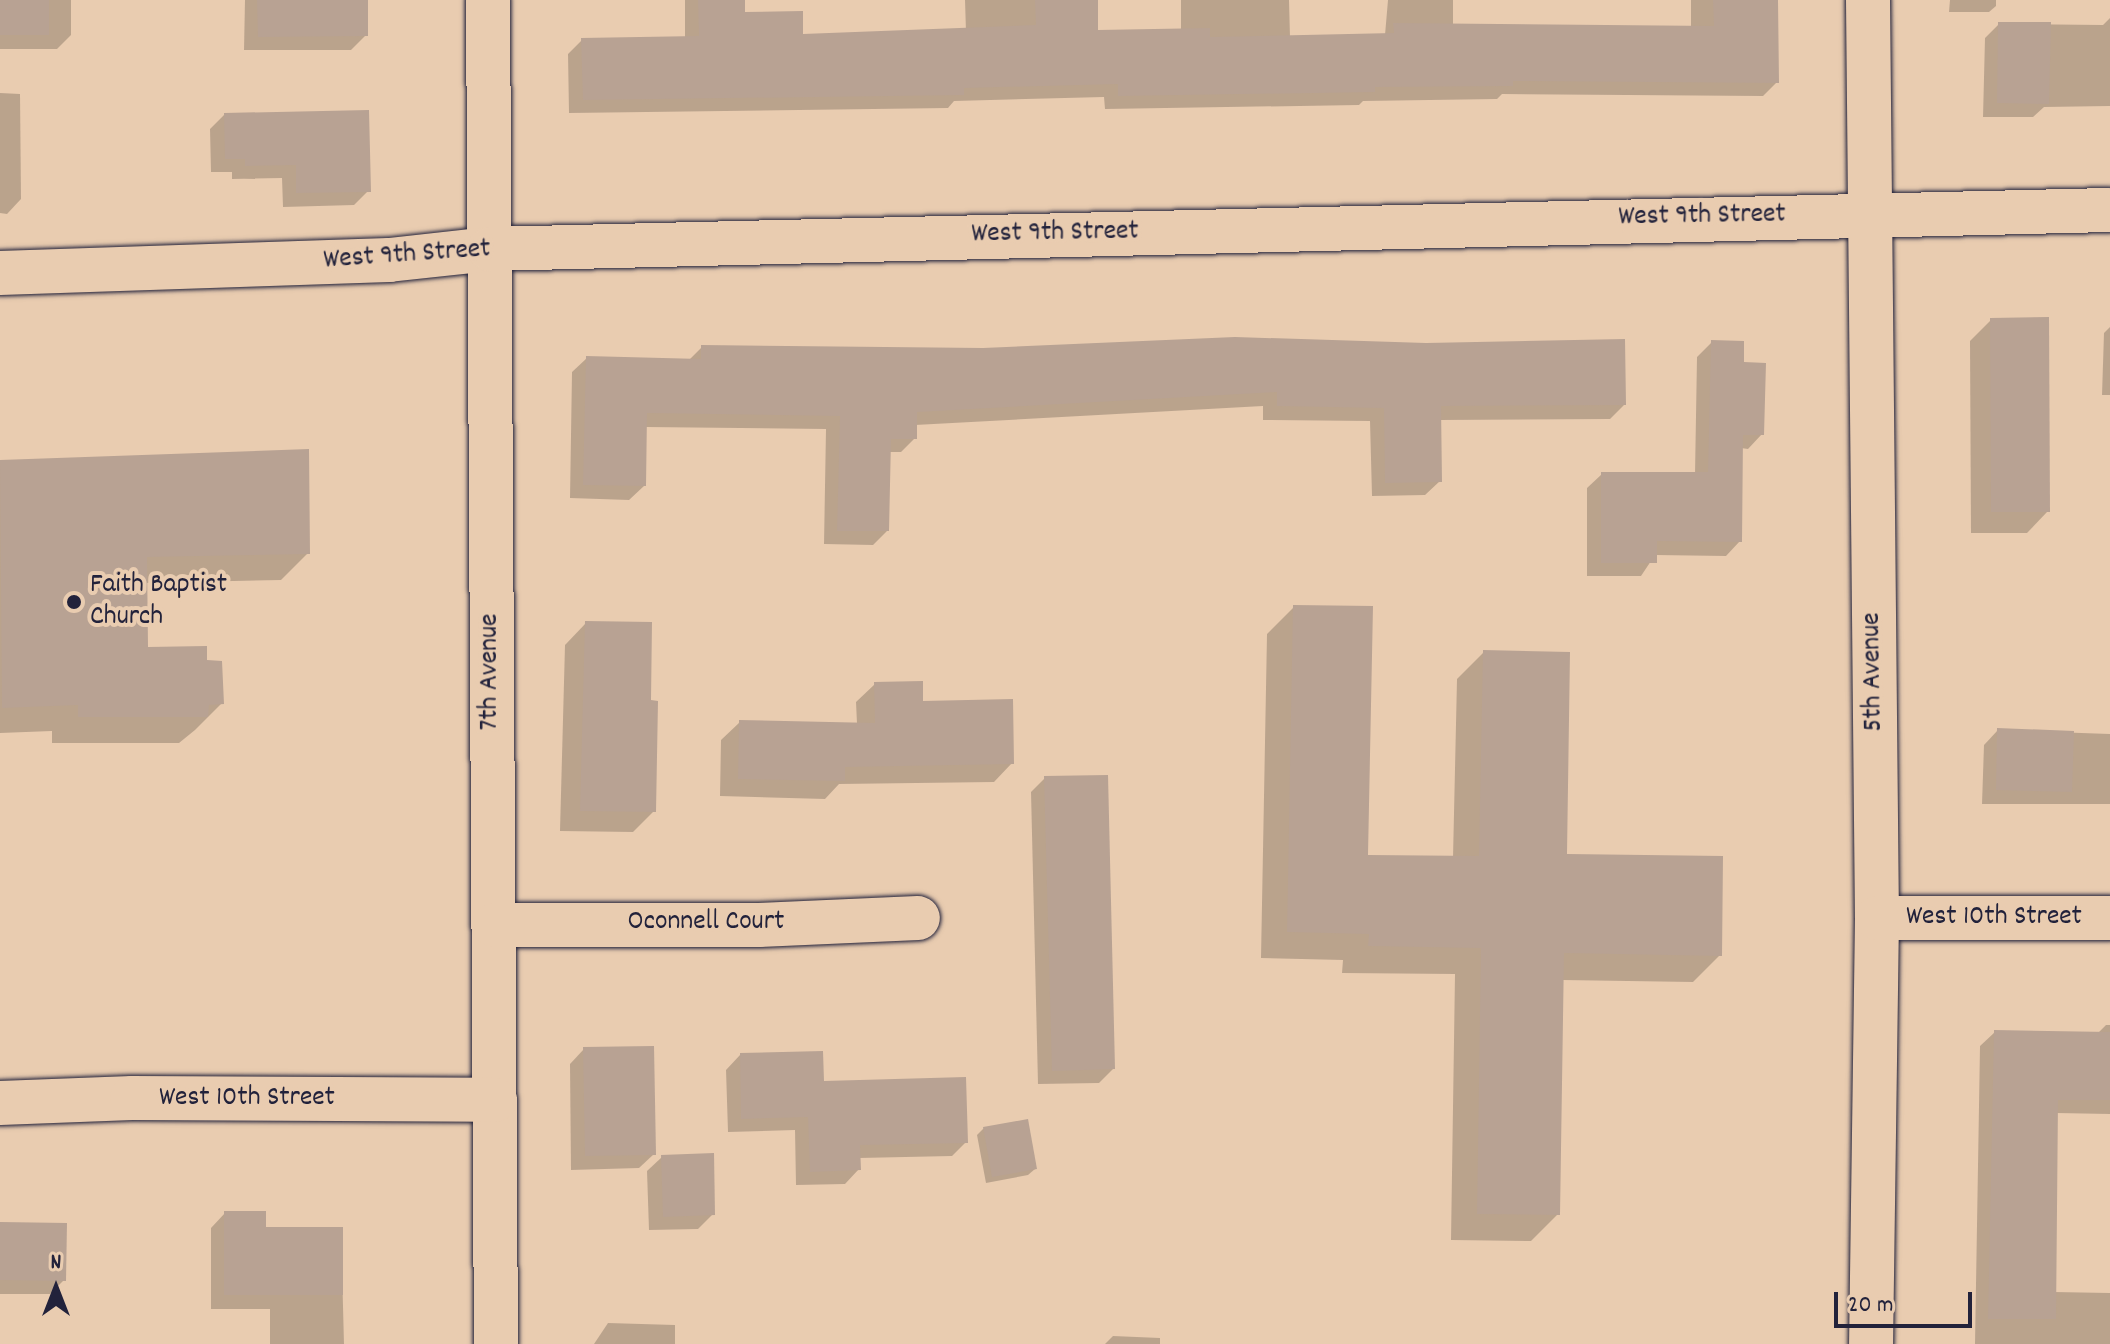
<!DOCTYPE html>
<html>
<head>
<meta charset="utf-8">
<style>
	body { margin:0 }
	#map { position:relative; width:2110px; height:1344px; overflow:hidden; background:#e9ccb0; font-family:Dekko,sans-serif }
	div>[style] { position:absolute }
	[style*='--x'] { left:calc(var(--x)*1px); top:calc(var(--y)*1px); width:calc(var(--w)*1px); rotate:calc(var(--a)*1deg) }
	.shadow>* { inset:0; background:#0003 }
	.building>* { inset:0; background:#b8a293 }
	.roads { filter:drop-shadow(0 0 2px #22223b) drop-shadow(0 0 2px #22223b) }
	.minor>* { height:44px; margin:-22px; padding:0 22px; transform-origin:22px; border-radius:22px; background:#e9ccb0 }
	.dots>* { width:22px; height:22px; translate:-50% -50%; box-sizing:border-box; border:4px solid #e9ccb0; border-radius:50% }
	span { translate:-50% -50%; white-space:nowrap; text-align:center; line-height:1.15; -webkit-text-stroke:8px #e9ccb0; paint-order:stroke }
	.street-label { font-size:28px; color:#22223b }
	.poi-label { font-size:28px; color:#22223b }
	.left { translate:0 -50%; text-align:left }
	.north { position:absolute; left:16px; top:1248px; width:80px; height:80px; -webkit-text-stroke:6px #e9ccb0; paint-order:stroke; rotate:0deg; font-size:22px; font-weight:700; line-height:32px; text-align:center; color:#22223b }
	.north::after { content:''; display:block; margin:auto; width:28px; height:36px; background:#22223b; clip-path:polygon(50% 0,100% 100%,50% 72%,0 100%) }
	.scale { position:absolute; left:1834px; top:1292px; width:138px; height:36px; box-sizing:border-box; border:4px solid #22223b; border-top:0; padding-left:10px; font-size:24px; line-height:28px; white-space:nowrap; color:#22223b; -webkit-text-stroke:6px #e9ccb0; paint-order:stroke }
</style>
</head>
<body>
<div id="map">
	<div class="shadow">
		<i style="clip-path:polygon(0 0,71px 0,71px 35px,57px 49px,0 49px)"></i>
		<i style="clip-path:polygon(366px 0,366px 35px,351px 50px,244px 50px,245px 0)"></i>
		<i style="clip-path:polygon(685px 0,743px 0,743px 14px,801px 36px,966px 32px,965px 0,1096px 0,1096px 32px,1181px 30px,1181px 0,1289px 0,1290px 37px,1385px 35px,1388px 0,1453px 0,1453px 25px,1691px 28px,1691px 0,1776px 0,1777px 82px,1763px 96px,1502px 94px,1497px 99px,1363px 101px,1359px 105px,1105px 109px,1104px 97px,954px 101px,948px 108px,569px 113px,568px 54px,582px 40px,685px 38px)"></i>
		<i style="clip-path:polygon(1950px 0,1996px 0,1996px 6px,1989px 12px,1949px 12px)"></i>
		<i style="clip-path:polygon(2110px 18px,2110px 106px,2044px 107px,2033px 117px,1983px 117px,1985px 38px,1999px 24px,2103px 25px)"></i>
		<i style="clip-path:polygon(0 93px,20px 94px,21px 199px,7px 214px,0 213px)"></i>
		<i style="clip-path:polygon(224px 115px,368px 191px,354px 205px,283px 207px,282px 178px,232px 179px,232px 172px,211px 172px,210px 129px)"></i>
		<i style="clip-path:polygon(1991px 320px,2048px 511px,2027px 533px,1971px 533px,1970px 341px)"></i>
		<i style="clip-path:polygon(2110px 327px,2110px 395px,2102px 395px,2104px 333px)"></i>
		<i style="clip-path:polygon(1712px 342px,1742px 364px,1762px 434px,1748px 449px,1741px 448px,1740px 541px,1726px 556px,1655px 555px,1641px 576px,1587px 576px,1587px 488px,1602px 474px,1695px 474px,1697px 357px)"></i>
		<i style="clip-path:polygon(702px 347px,1624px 405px,1610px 419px,1439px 420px,1440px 481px,1425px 495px,1372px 496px,1370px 421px,1263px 420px,1263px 406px,915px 425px,915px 438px,901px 452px,889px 452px,887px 531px,873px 545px,824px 544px,826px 429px,645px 427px,644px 486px,629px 500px,570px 498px,572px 372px,587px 358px,689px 360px)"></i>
		<i style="clip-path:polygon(307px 451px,308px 553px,281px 580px,145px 583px,146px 649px,205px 662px,222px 703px,195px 730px,179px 743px,52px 743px,52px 731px,0 733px,0 462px)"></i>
		<i style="clip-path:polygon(1294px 607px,1366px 857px,1453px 858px,1457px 679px,1484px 652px,1565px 856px,1720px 955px,1693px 982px,1562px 980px,1558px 1214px,1531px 1241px,1451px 1240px,1455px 974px,1342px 973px,1343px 960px,1261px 958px,1267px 634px)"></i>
		<i style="clip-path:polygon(586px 623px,649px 702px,654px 811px,633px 832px,560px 831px,565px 645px)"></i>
		<i style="clip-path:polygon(875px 684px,921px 703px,1012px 763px,994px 782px,839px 784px,825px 799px,720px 796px,721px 740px,740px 722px,857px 724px,856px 702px)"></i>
		<i style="clip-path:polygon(1998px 730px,2110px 734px,2110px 804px,1982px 804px,1984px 745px)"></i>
		<i style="clip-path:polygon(1045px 778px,1113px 1069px,1099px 1083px,1038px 1084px,1031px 792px)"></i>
		<i style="clip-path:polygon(2106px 1025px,2110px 1025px,2110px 1114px,2056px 1113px,2054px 1292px,2110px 1293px,2110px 1344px,1975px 1344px,1980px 1046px,1995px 1032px,2097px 1034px)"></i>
		<i style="clip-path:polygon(584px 1049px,654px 1154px,639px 1168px,571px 1170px,570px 1064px)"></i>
		<i style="clip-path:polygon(740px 1055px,822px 1083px,966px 1142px,952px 1156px,859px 1158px,859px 1169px,845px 1184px,796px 1185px,795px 1130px,728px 1132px,726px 1070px)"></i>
		<i style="clip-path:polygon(984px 1128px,1035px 1169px,1028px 1175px,986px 1183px,977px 1135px)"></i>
		<i style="clip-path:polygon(662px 1157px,713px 1214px,698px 1229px,649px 1230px,647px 1171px)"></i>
		<i style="clip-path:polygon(225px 1213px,264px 1229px,341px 1229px,344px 1344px,270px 1344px,270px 1309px,211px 1309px,211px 1228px)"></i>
		<i style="clip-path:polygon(0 1224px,64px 1280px,50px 1294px,0 1294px)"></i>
		<i style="clip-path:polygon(608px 1323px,675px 1325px,675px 1344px,594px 1344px)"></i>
		<i style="clip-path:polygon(1113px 1336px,1160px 1338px,1160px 1344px,1105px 1344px)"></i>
	</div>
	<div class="building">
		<i style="clip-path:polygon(0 0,49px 0,49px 35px,0 35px)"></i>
		<i style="clip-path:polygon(257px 0,368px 0,368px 36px,258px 37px)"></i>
		<i style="clip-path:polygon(698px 0,745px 0,745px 12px,803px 11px,803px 34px,1036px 25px,1035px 0,1098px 0,1098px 30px,1210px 28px,1210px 37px,1394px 33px,1393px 23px,1714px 26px,1713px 0,1778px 0,1779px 83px,1513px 81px,1513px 86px,1375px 87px,1375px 92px,1118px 96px,1118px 84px,964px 88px,964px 95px,583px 100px,581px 38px,699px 36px)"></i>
		<i style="clip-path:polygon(1998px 22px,2051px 22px,2049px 104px,1997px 103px)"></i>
		<i style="clip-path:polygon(369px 110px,371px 192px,296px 193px,296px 165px,245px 166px,245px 159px,225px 159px,224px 113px)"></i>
		<i style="clip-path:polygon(2049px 317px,2050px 512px,1991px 512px,1990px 318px)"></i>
		<i style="clip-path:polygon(1235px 337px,1426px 343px,1625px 339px,1626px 405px,1441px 406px,1442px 482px,1385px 483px,1384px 408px,1277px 406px,1277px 392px,917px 412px,917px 439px,891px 439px,889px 531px,837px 531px,840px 416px,647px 413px,646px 486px,583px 485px,586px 356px,701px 359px,701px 345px,983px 348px)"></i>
		<i style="clip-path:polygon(1711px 340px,1744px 341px,1744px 362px,1766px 363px,1764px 435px,1743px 435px,1742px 542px,1657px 541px,1657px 563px,1601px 563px,1601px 472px,1708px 472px)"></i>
		<i style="clip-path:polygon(309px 449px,310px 554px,147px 557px,148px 647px,207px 646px,207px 660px,222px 661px,224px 704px,209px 705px,208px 717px,78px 717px,78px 705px,2px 708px,0 460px)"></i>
		<i style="clip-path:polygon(1293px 605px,1373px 606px,1368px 855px,1479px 856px,1483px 650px,1570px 652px,1567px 854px,1723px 856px,1722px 956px,1564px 953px,1560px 1215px,1477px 1214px,1481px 948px,1368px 946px,1369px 934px,1287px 932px)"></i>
		<i style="clip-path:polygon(585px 621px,652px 622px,651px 700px,658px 701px,656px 812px,580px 811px)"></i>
		<i style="clip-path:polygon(923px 681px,923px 701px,1013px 699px,1014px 764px,845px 767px,845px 781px,738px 779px,739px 720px,875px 723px,874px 682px)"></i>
		<i style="clip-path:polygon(1997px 728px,2074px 731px,2072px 792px,1996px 790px)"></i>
		<i style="clip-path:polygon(1108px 775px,1115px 1069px,1052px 1071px,1044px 776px)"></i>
		<i style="clip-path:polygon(1994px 1030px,2110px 1032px,2110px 1100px,2058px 1100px,2056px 1319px,1988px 1319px)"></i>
		<i style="clip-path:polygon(654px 1046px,656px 1155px,585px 1156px,583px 1047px)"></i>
		<i style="clip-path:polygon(823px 1051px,824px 1081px,966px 1077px,968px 1143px,860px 1145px,861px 1170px,810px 1172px,808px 1117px,741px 1119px,740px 1053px)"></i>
		<i style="clip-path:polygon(1028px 1119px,1037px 1169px,992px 1177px,983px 1127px)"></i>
		<i style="clip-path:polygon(714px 1153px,715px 1215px,663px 1217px,661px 1155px)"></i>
		<i style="clip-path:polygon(224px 1211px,266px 1211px,266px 1227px,343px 1227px,343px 1295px,224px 1295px)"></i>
		<i style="clip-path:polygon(0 1222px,67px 1223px,66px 1281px,0 1280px)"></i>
	</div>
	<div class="roads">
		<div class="minor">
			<i style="--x:488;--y:0;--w:1344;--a:89.66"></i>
			<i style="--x:1868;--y:0;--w:918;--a:89.44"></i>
			<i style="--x:1877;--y:918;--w:426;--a:90.8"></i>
			<i style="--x:0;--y:273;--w:389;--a:-1.9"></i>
			<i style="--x:389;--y:260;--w:102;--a:-6.2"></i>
			<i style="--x:490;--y:249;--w:1620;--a:-1.38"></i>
			<i style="--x:1877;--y:918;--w:233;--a:0"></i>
			<i style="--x:494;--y:925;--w:265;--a:0"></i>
			<i style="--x:759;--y:925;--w:159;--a:-2.5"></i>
			<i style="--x:0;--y:1103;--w:132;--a:-2.2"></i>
			<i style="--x:132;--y:1098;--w:363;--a:0.3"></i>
		</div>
	</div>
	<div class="dots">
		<i style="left:74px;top:602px;background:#22223b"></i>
	</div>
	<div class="street-label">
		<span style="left:1702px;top:217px;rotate:-1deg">West 9th Street</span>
		<span style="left:1055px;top:234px;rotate:-1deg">West 9th Street</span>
		<span style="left:407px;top:256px;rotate:-4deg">West 9th Street</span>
		<span style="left:491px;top:672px;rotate:-90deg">7th Avenue</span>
		<span style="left:1874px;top:672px;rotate:-91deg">5th Avenue</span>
		<span style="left:1994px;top:918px">West 10th Street</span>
		<span style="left:706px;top:923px">Oconnell Court</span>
		<span style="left:247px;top:1099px">West 10th Street</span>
	</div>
	<div class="poi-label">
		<span class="left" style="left:90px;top:602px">Faith Baptist<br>Church</span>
	</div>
	<div class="north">N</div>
	<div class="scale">20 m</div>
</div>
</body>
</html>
